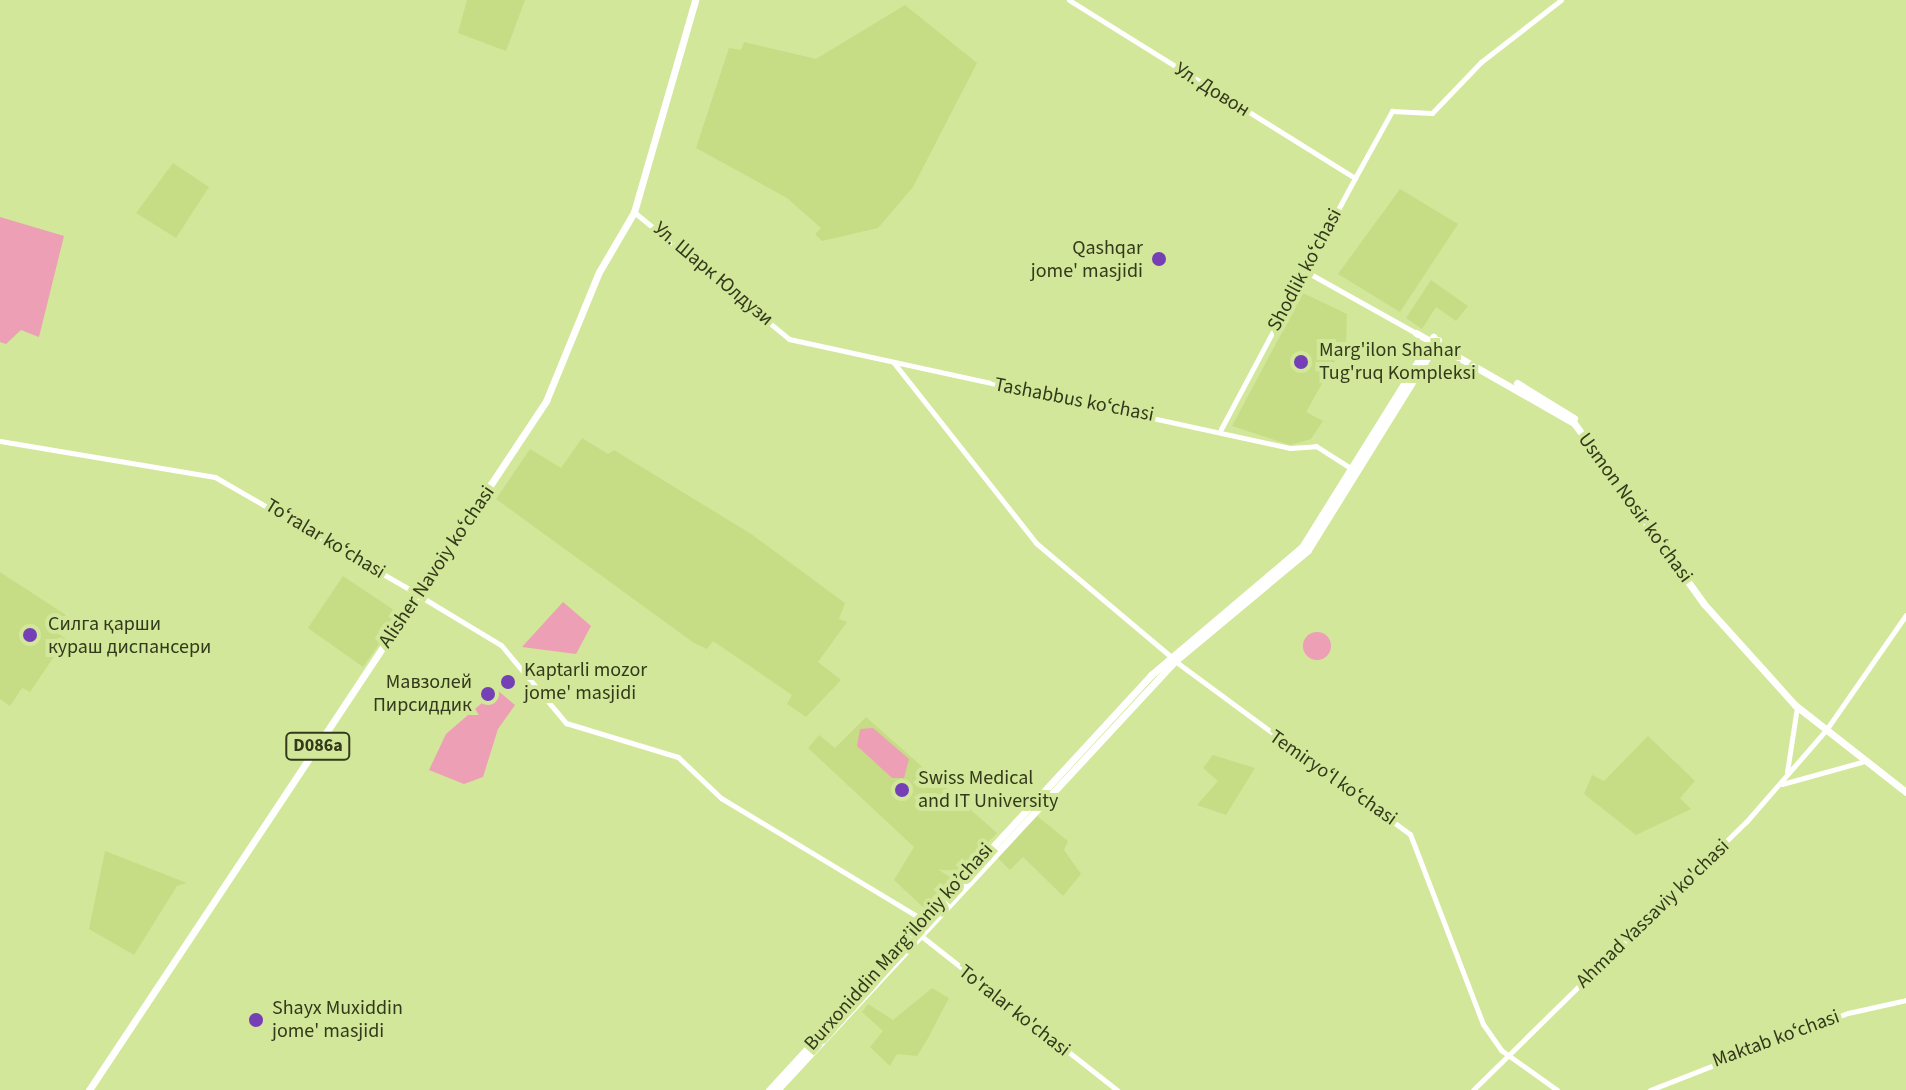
<!DOCTYPE html>
<html>
<head>
<meta charset="utf-8">
<style>
	body { margin:0 }
	#map { position:relative; width:1906px; height:1090px; overflow:hidden; background:#d2e799; font-family:"Source Sans 3",sans-serif }
	div>[style] { position:absolute }
	[style*='--x'] { left:calc(var(--x)*1px); top:calc(var(--y)*1px); width:calc(var(--w)*1px); rotate:calc(var(--a)*1deg) }
	.built>* { inset:0; background:#c6dd86 }
	.green>* { inset:0; background:#ec9fb5 }
	.round { border-radius:50% }
	.tertiary>* { height:5px; margin:-2.5px; padding:0 2.5px; transform-origin:2.5px; border-radius:2.5px; background:#fff }
	.secondary>* { height:5px; margin:-2.5px; padding:0 2.5px; transform-origin:2.5px; border-radius:2.5px; background:#fff }
	.primary>* { height:7px; margin:-3.5px; padding:0 3.5px; transform-origin:3.5px; border-radius:3.5px; background:#fff }
	.dots>* { width:22px; height:22px; translate:-50% -50%; box-sizing:border-box; border:4px solid #d2e799; border-radius:50% }
	span { translate:-50% -50%; white-space:nowrap; text-align:center; line-height:1.15; -webkit-text-stroke:8px #d2e799; paint-order:stroke }
	.shield-label span { padding:2px 6px; background:#d2e799; border:2px solid; border-radius:6px; -webkit-text-stroke-width:0 }
	.shield-label { font-size:18px; color:#333a1b; font-weight:700 }
	.street-label { font-size:20px; color:#333a1b }
	.poi-label { font-size:20px; color:#333a1b }
	.right { translate:-100% -50%; text-align:right }
	.left { translate:0 -50%; text-align:left }
</style>
</head>
<body>
<div id="map">
	<div class="built">
		<i style="clip-path:polygon(467px 0,525px 0,506px 51px,458px 33px)"></i>
		<i style="clip-path:polygon(905px 5px,977px 63px,913px 187px,878px 228px,822px 241px,815px 234px,821px 228px,787px 198px,696px 148px,729px 48px,741px 50px,744px 42px,816px 59px)"></i>
		<i style="clip-path:polygon(173px 163px,209px 187px,176px 238px,136px 213px)"></i>
		<i style="clip-path:polygon(1400px 189px,1458px 224px,1400px 312px,1338px 274px)"></i>
		<i style="clip-path:polygon(1431px 280px,1468px 306px,1456px 321px,1436px 307px,1422px 329px,1406px 318px)"></i>
		<i style="clip-path:polygon(1303px 293px,1347px 314px,1346px 341px,1306px 412px,1323px 421px,1311px 439px,1290px 445px,1232px 426px)"></i>
		<i style="clip-path:polygon(582px 438px,608px 454px,614px 450px,751px 534px,845px 603px,839px 619px,847px 622px,818px 662px,841px 680px,806px 717px,787px 704px,792px 695px,713px 641px,707px 649px,694px 643px,496px 499px,530px 449px,561px 468px)"></i>
		<i style="clip-path:polygon(0 572px,66px 615px,55px 631px,66px 639px,30px 692px,22px 688px,10px 706px,0 699px)"></i>
		<i style="clip-path:polygon(343px 576px,400px 614px,363px 667px,308px 628px)"></i>
		<i style="clip-path:polygon(866px 717px,997px 833px,925px 909px,894px 880px,914px 847px,808px 748px,819px 735px,835px 748px)"></i>
		<i style="clip-path:polygon(1648px 736px,1695px 781px,1680px 798px,1691px 809px,1636px 835px,1584px 794px,1592px 775px,1604px 781px)"></i>
		<i style="clip-path:polygon(1213px 755px,1255px 768px,1226px 815px,1197px 805px,1218px 781px,1203px 768px)"></i>
		<i style="clip-path:polygon(1037px 816px,1068px 841px,1064px 850px,1081px 874px,1063px 896px,1023px 857px,1010px 870px,997px 857px)"></i>
		<i style="clip-path:polygon(105px 851px,187px 883px,177px 886px,134px 955px,89px 929px)"></i>
		<i style="clip-path:polygon(932px 988px,949px 998px,927px 1040px,917px 1056px,897px 1054px,890px 1066px,870px 1047px,883px 1031px,862px 1012px,868px 1004px,893px 1020px)"></i>
	</div>
	<div class="green">
		<i style="clip-path:polygon(0 217px,64px 236px,39px 337px,21px 330px,6px 344px,0 342px)"></i>
		<i style="clip-path:polygon(563px 602px,591px 626px,576px 654px,522px 647px)"></i>
		<i class="round" style="left:1303px;top:632px;width:28px;height:28px"></i>
		<i style="clip-path:polygon(497px 690px,515px 705px,498px 729px,483px 777px,464px 784px,429px 770px,446px 734px)"></i>
		<i style="clip-path:polygon(873px 728px,909px 759px,904px 778px,892px 778px,857px 746px,860px 729px)"></i>
	</div>
	<div class="tertiary">
		<i style="--x:1355;--y:178;--w:77;--a:-61.1"></i>
		<i style="--x:1392;--y:111;--w:40;--a:2.9"></i>
		<i style="--x:1432;--y:113;--w:71;--a:-46.1"></i>
		<i style="--x:1481;--y:62;--w:101;--a:-37.8"></i>
		<i style="--x:634;--y:212;--w:200;--a:39.3"></i>
		<i style="--x:789;--y:339;--w:513;--a:12.27"></i>
		<i style="--x:1290;--y:448;--w:26;--a:-4"></i>
		<i style="--x:1316;--y:446;--w:43;--a:32.6"></i>
		<i style="--x:894;--y:363;--w:229;--a:51.7"></i>
		<i style="--x:1036;--y:543;--w:175;--a:40.1"></i>
		<i style="--x:1221;--y:429;--w:179;--a:-62"></i>
		<i style="--x:418;--y:595;--w:97;--a:31.1"></i>
		<i style="--x:501;--y:645;--w:102;--a:50.2"></i>
		<i style="--x:566;--y:723;--w:117;--a:16.9"></i>
		<i style="--x:678;--y:757;--w:59;--a:43.6"></i>
		<i style="--x:721;--y:798;--w:238;--a:31.1"></i>
		<i style="--x:1175;--y:661;--w:292;--a:36.4"></i>
		<i style="--x:1410;--y:834;--w:204;--a:69"></i>
		<i style="--x:1483;--y:1024;--w:32;--a:55"></i>
		<i style="--x:1501;--y:1050;--w:69;--a:35.5"></i>
		<i style="--x:1826;--y:730;--w:140;--a:-55.2"></i>
		<i style="--x:920;--y:935;--w:251;--a:38.2"></i>
		<i style="--x:1650;--y:1090;--w:212;--a:-21.3"></i>
		<i style="--x:1848;--y:1013;--w:59;--a:-12.6"></i>
	</div>
	<div class="secondary">
		<i style="--x:1069;--y:0;--w:337;--a:31.9"></i>
		<i style="--x:1355;--y:178;--w:106;--a:118.3"></i>
		<i style="--x:1305;--y:271;--w:127;--a:29.2"></i>
		<i style="--x:0;--y:441;--w:218;--a:9.5"></i>
		<i style="--x:215;--y:477;--w:234;--a:30"></i>
		<i style="--x:1787;--y:772;--w:66;--a:-81.3"></i>
		<i style="--x:1782;--y:784;--w:83;--a:-15.4"></i>
		<i style="--x:1473;--y:1090;--w:383;--a:-44.5"></i>
		<i style="--x:1746;--y:822;--w:121;--a:-49"></i>
	</div>
	<div class="primary">
		<i style="--x:1416;--y:333;--w:182;--a:29.7"></i>
		<i style="--x:1574;--y:423;--w:223;--a:54.3"></i>
		<i style="--x:1704;--y:604;--w:136;--a:48"></i>
		<i style="--x:1795;--y:705;--w:141;--a:38.1"></i>
		<i style="--x:1517;--y:383;--w:67;--a:31.6"></i>
		<i style="--x:89;--y:1090;--w:827;--a:-56.44"></i>
		<i style="--x:546;--y:401;--w:139;--a:-67.7"></i>
		<i style="--x:599;--y:272;--w:69;--a:-59.7"></i>
		<i style="--x:634;--y:212;--w:221;--a:-73.9"></i>
		<i style="--x:769;--y:1090;--w:564;--a:-47.37"></i>
		<i style="--x:1151;--y:675;--w:198;--a:-40.3"></i>
		<i style="--x:1302;--y:547;--w:248;--a:-58"></i>
		<i style="--x:777;--y:1090;--w:585;--a:-47.15"></i>
		<i style="--x:1175;--y:661;--w:173;--a:-39.8"></i>
		<i style="--x:1308;--y:550;--w:247;--a:-58.2"></i>
	</div>
	<div class="dots">
		<i style="left:1159px;top:259px;background:#753fb5"></i>
		<i style="left:1301px;top:362px;background:#753fb5"></i>
		<i style="left:30px;top:635px;background:#753fb5"></i>
		<i style="left:508px;top:682px;background:#753fb5"></i>
		<i style="left:488px;top:694px;background:#753fb5"></i>
		<i style="left:902px;top:790px;background:#753fb5"></i>
		<i style="left:256px;top:1020px;background:#753fb5"></i>
	</div>
	<div class="shield-label">
		<span style="left:318px;top:746px">D086a</span>
	</div>
	<div class="street-label">
		<span style="left:1212px;top:90px;rotate:32deg">Ул. Довон</span>
		<span style="left:1305px;top:270px;rotate:-62deg">Shodlik koʻchasi</span>
		<span style="left:713px;top:274px;rotate:40deg">Ул. Шарк Юлдузи</span>
		<span style="left:1074px;top:400px;rotate:11deg">Tashabbus koʻchasi</span>
		<span style="left:1635px;top:508px;rotate:54deg">Usmon Nosir ko‘chasi</span>
		<span style="left:325px;top:539px;rotate:31deg">Toʻralar koʻchasi</span>
		<span style="left:437px;top:567px;rotate:-56deg">Alisher Navoiy koʻchasi</span>
		<span style="left:1333px;top:778px;rotate:35deg">Temiryoʻl koʻchasi</span>
		<span style="left:1653px;top:914px;rotate:-44deg">Ahmad Yassaviy ko'chasi</span>
		<span style="left:899px;top:947px;rotate:-48deg">Burxoniddin Marg’iloniy ko’chasi</span>
		<span style="left:1014px;top:1011px;rotate:38deg">To'ralar ko'chasi</span>
		<span style="left:1776px;top:1039px;rotate:-20deg">Maktab koʻchasi</span>
	</div>
	<div class="poi-label">
		<span class="right" style="left:1143px;top:260px">Qashqar<br>jome' masjidi</span>
		<span class="left" style="left:1319px;top:362px">Marg'ilon Shahar<br>Tug'ruq Kompleksi</span>
		<span class="left" style="left:48px;top:636px">Силга қарши<br>кураш диспансери</span>
		<span class="left" style="left:524px;top:682px">Kaptarli mozor<br>jome' masjidi</span>
		<span class="right" style="left:472px;top:694px">Мавзолей<br>Пирсиддик</span>
		<span class="left" style="left:918px;top:790px">Swiss Medical<br>and IT University</span>
		<span class="left" style="left:272px;top:1020px">Shayx Muxiddin<br>jome' masjidi</span>
	</div>
</div>
</body>
</html>
